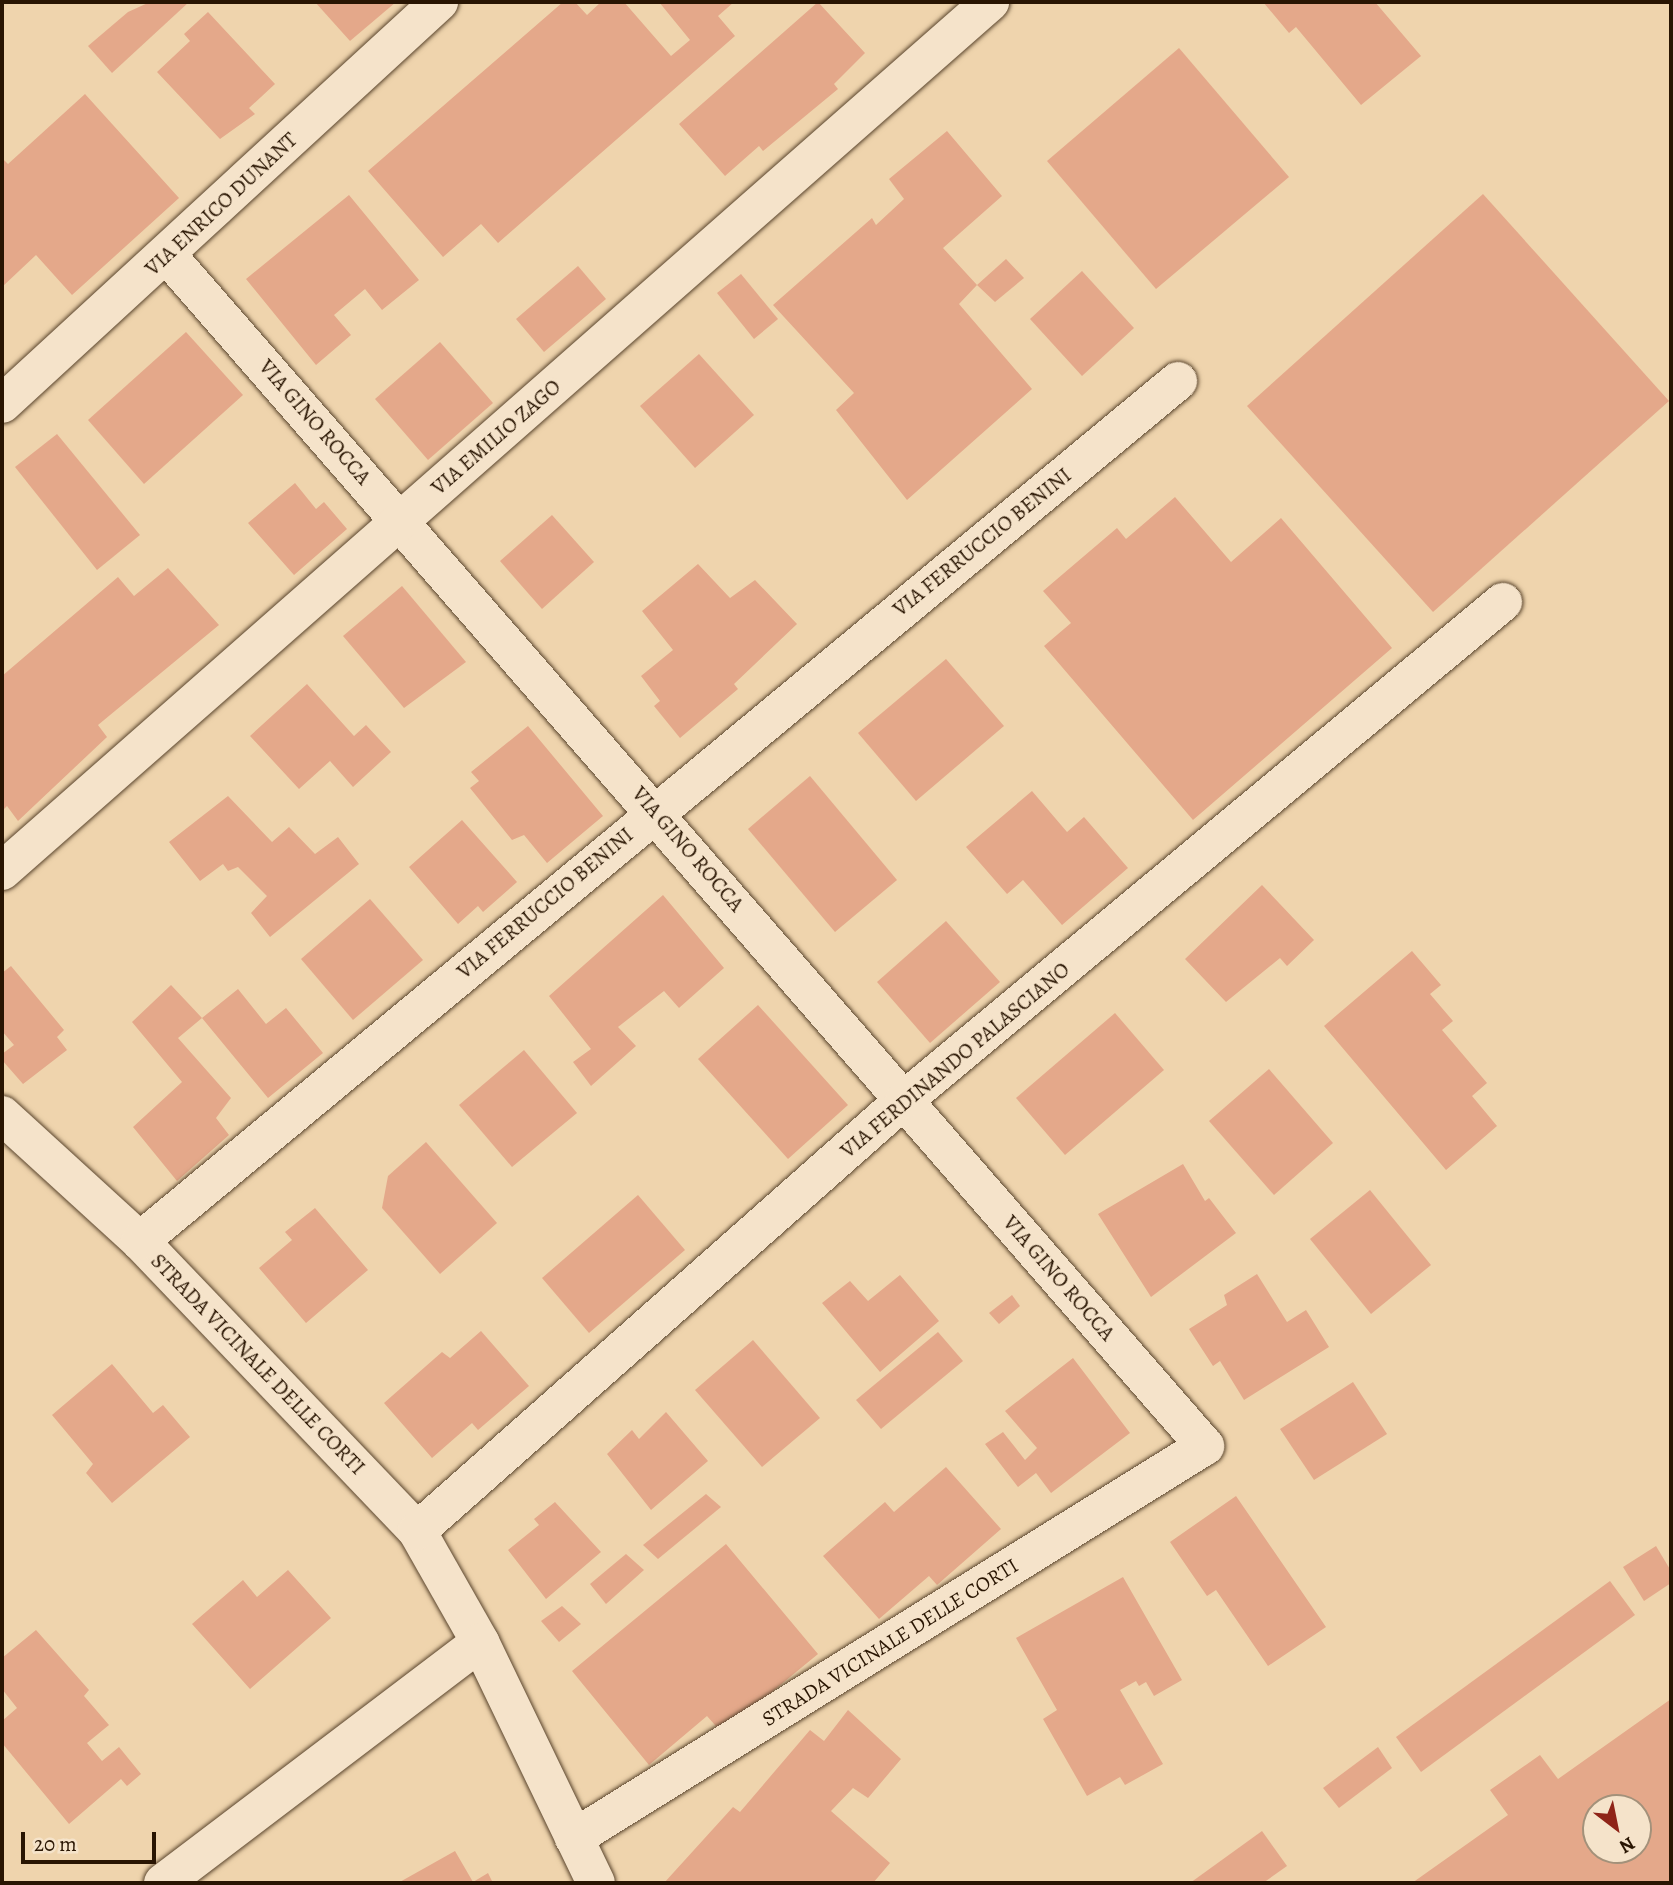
<!DOCTYPE html>
<html>
<head>
<meta charset="utf-8">
<style>
	body { margin:0 }
	#map { position:relative; width:1673px; height:1885px; overflow:hidden; background:#efd4ad; font-family:Alegreya,serif }
	div>[style] { position:absolute }
	[style*='--x'] { left:calc(var(--x)*1px); top:calc(var(--y)*1px); width:calc(var(--w)*1px); rotate:calc(var(--a)*1deg) }
	.building>* { inset:0; background:#e4a88a }
	.roads { filter:drop-shadow(0 0 2px #5a452d) drop-shadow(0 0 2px #5a452d) }
	.street>* { height:38px; margin:-19px; padding:0 19px; transform-origin:19px; border-radius:19px; background:#f5e3ca }
	span { translate:-50% -50%; white-space:nowrap; text-align:center; line-height:1.15; -webkit-text-stroke:6px #f5e3ca; paint-order:stroke }
	.street-label { font-size:21px; color:#291502 }
	.frame { position:absolute; inset:0; border:4px solid #291502; pointer-events:none }
	.north { position:absolute; left:1582px; top:1794px; width:70px; height:70px; box-sizing:border-box; background:#f5e3ca; border:2px solid #a3917a; border-radius:50%; rotate:148deg; font-size:19px; font-weight:700; line-height:28px; text-align:center; color:#291502 }
	.north::after { content:''; display:block; margin:auto; width:24px; height:32px; background:#8f2418; clip-path:polygon(50% 0,100% 100%,50% 72%,0 100%) }
	.scale { position:absolute; left:21px; top:1832px; width:135px; height:32px; box-sizing:border-box; border:4px solid #291502; border-top:0; padding-left:9px; font-size:21px; line-height:24px; white-space:nowrap; color:#291502; -webkit-text-stroke:5px #f5e3ca; paint-order:stroke }
</style>
</head>
<body>
<div id="map">
	<div class="building">
		<i style="clip-path:polygon(150px 2px,189px 2px,112px 73px,88px 46px,128px 12px)"></i>
		<i style="clip-path:polygon(315px 2px,396px 2px,350px 41px)"></i>
		<i style="clip-path:polygon(563px 2px,575px 2px,587px 15px,601px 2px,624px 2px,671px 56px,690px 40px,659px 2px,734px 2px,718px 16px,735px 36px,498px 243px,481px 224px,443px 257px,368px 171px)"></i>
		<i style="clip-path:polygon(818px 2px,865px 53px,834px 84px,838px 89px,763px 151px,759px 146px,725px 176px,679px 124px)"></i>
		<i style="clip-path:polygon(1263px 2px,1375px 2px,1421px 56px,1361px 105px,1296px 27px,1289px 33px)"></i>
		<i style="clip-path:polygon(208px 12px,275px 84px,249px 108px,255px 114px,220px 139px,157px 72px,190px 41px,184px 34px)"></i>
		<i style="clip-path:polygon(1179px 48px,1289px 177px,1156px 289px,1047px 161px)"></i>
		<i style="clip-path:polygon(85px 94px,179px 198px,72px 295px,36px 255px,2px 287px,2px 158px,8px 164px)"></i>
		<i style="clip-path:polygon(947px 131px,1002px 196px,943px 248px,977px 285px,959px 304px,1032px 389px,907px 500px,836px 410px,854px 393px,773px 305px,872px 218px,876px 225px,904px 199px,889px 179px)"></i>
		<i style="clip-path:polygon(1483px 194px,1669px 401px,1433px 612px,1247px 406px)"></i>
		<i style="clip-path:polygon(349px 195px,419px 280px,382px 310px,365px 289px,334px 315px,351px 335px,316px 365px,246px 279px)"></i>
		<i style="clip-path:polygon(1006px 259px,1024px 278px,995px 302px,977px 285px)"></i>
		<i style="clip-path:polygon(578px 266px,606px 299px,544px 352px,516px 319px)"></i>
		<i style="clip-path:polygon(1082px 271px,1134px 328px,1082px 376px,1030px 319px)"></i>
		<i style="clip-path:polygon(741px 274px,778px 319px,754px 339px,717px 293px)"></i>
		<i style="clip-path:polygon(186px 332px,243px 395px,144px 484px,88px 420px)"></i>
		<i style="clip-path:polygon(440px 342px,493px 403px,428px 460px,375px 399px)"></i>
		<i style="clip-path:polygon(699px 354px,754px 415px,695px 468px,640px 406px)"></i>
		<i style="clip-path:polygon(57px 434px,140px 535px,97px 570px,15px 467px)"></i>
		<i style="clip-path:polygon(295px 483px,316px 509px,324px 502px,347px 529px,294px 575px,248px 523px)"></i>
		<i style="clip-path:polygon(1175px 497px,1231px 562px,1281px 518px,1392px 648px,1193px 820px,1044px 646px,1071px 623px,1043px 591px,1117px 528px,1126px 539px)"></i>
		<i style="clip-path:polygon(552px 515px,594px 562px,542px 609px,500px 561px)"></i>
		<i style="clip-path:polygon(698px 564px,730px 598px,755px 580px,797px 624px,734px 684px,738px 689px,680px 738px,654px 706px,660px 701px,641px 676px,673px 650px,642px 611px)"></i>
		<i style="clip-path:polygon(168px 568px,219px 625px,98px 725px,107px 737px,18px 821px,7px 806px,2px 811px,2px 676px,118px 577px,134px 596px)"></i>
		<i style="clip-path:polygon(402px 586px,466px 662px,404px 708px,343px 636px)"></i>
		<i style="clip-path:polygon(946px 659px,1004px 726px,916px 801px,858px 733px)"></i>
		<i style="clip-path:polygon(307px 684px,354px 736px,366px 725px,391px 752px,353px 787px,330px 761px,299px 789px,250px 736px)"></i>
		<i style="clip-path:polygon(528px 726px,603px 816px,547px 863px,524px 835px,512px 840px,470px 788px,479px 781px,471px 772px)"></i>
		<i style="clip-path:polygon(810px 776px,897px 880px,835px 932px,748px 829px)"></i>
		<i style="clip-path:polygon(1032px 791px,1067px 832px,1084px 817px,1128px 868px,1062px 925px,1023px 880px,1007px 894px,966px 847px)"></i>
		<i style="clip-path:polygon(228px 796px,272px 842px,289px 827px,315px 854px,338px 837px,359px 864px,270px 937px,251px 913px,267px 896px,238px 867px,228px 871px,223px 864px,200px 881px,169px 842px)"></i>
		<i style="clip-path:polygon(462px 820px,517px 882px,483px 912px,478px 906px,458px 924px,409px 867px)"></i>
		<i style="clip-path:polygon(1262px 885px,1314px 940px,1287px 966px,1280px 958px,1226px 1002px,1185px 959px)"></i>
		<i style="clip-path:polygon(663px 895px,724px 968px,679px 1008px,664px 991px,618px 1027px,636px 1046px,591px 1086px,573px 1062px,591px 1049px,549px 996px)"></i>
		<i style="clip-path:polygon(370px 899px,423px 960px,353px 1020px,301px 959px)"></i>
		<i style="clip-path:polygon(946px 921px,1000px 982px,930px 1043px,877px 982px)"></i>
		<i style="clip-path:polygon(1412px 951px,1441px 985px,1430px 994px,1453px 1021px,1442px 1030px,1487px 1083px,1472px 1096px,1497px 1126px,1446px 1170px,1324px 1026px)"></i>
		<i style="clip-path:polygon(11px 966px,64px 1030px,57px 1037px,67px 1050px,23px 1084px,2px 1060px,2px 1054px,14px 1045px,2px 1031px,2px 973px)"></i>
		<i style="clip-path:polygon(171px 985px,202px 1018px,178px 1038px,231px 1098px,216px 1118px,229px 1135px,177px 1181px,133px 1127px,182px 1082px,132px 1022px)"></i>
		<i style="clip-path:polygon(238px 989px,266px 1024px,286px 1008px,323px 1053px,268px 1098px,202px 1018px)"></i>
		<i style="clip-path:polygon(758px 1005px,848px 1105px,788px 1159px,698px 1059px)"></i>
		<i style="clip-path:polygon(1115px 1013px,1164px 1070px,1065px 1155px,1016px 1098px)"></i>
		<i style="clip-path:polygon(524px 1050px,577px 1113px,512px 1167px,459px 1105px)"></i>
		<i style="clip-path:polygon(1269px 1069px,1333px 1143px,1274px 1195px,1209px 1121px)"></i>
		<i style="clip-path:polygon(426px 1142px,497px 1223px,440px 1274px,382px 1208px,388px 1176px)"></i>
		<i style="clip-path:polygon(1183px 1164px,1205px 1201px,1209px 1198px,1236px 1233px,1151px 1297px,1098px 1214px)"></i>
		<i style="clip-path:polygon(1370px 1190px,1431px 1265px,1371px 1314px,1310px 1239px)"></i>
		<i style="clip-path:polygon(638px 1195px,685px 1250px,589px 1333px,542px 1278px)"></i>
		<i style="clip-path:polygon(315px 1208px,368px 1270px,306px 1323px,259px 1268px,292px 1240px,285px 1232px)"></i>
		<i style="clip-path:polygon(1257px 1274px,1287px 1322px,1306px 1310px,1329px 1347px,1244px 1400px,1220px 1361px,1213px 1366px,1189px 1329px,1227px 1305px,1224px 1295px)"></i>
		<i style="clip-path:polygon(900px 1275px,939px 1321px,880px 1372px,822px 1303px,850px 1281px,868px 1301px)"></i>
		<i style="clip-path:polygon(1012px 1295px,1020px 1306px,999px 1324px,989px 1313px)"></i>
		<i style="clip-path:polygon(481px 1331px,529px 1386px,478px 1430px,472px 1423px,432px 1458px,384px 1403px,442px 1352px,450px 1358px)"></i>
		<i style="clip-path:polygon(938px 1332px,963px 1361px,881px 1429px,856px 1400px)"></i>
		<i style="clip-path:polygon(753px 1340px,820px 1418px,762px 1467px,695px 1390px)"></i>
		<i style="clip-path:polygon(1073px 1358px,1130px 1433px,1051px 1493px,1036px 1473px,1018px 1487px,985px 1444px,1003px 1432px,1025px 1460px,1037px 1448px,1005px 1411px)"></i>
		<i style="clip-path:polygon(112px 1364px,153px 1413px,163px 1405px,190px 1437px,112px 1503px,86px 1473px,93px 1464px,52px 1415px)"></i>
		<i style="clip-path:polygon(1353px 1382px,1387px 1434px,1314px 1480px,1280px 1429px)"></i>
		<i style="clip-path:polygon(666px 1412px,708px 1461px,651px 1510px,607px 1454px,632px 1430px,639px 1439px)"></i>
		<i style="clip-path:polygon(946px 1467px,1001px 1529px,937px 1585px,929px 1576px,879px 1619px,823px 1556px,885px 1502px,894px 1512px)"></i>
		<i style="clip-path:polygon(706px 1494px,721px 1507px,658px 1559px,643px 1545px)"></i>
		<i style="clip-path:polygon(1236px 1496px,1326px 1627px,1268px 1666px,1216px 1590px,1207px 1596px,1170px 1542px)"></i>
		<i style="clip-path:polygon(555px 1502px,601px 1552px,546px 1599px,508px 1550px,539px 1525px,534px 1519px)"></i>
		<i style="clip-path:polygon(726px 1544px,818px 1654px,722px 1733px,707px 1716px,649px 1765px,572px 1671px)"></i>
		<i style="clip-path:polygon(1656px 1546px,1671px 1571px,1671px 1583px,1644px 1601px,1623px 1567px)"></i>
		<i style="clip-path:polygon(626px 1554px,644px 1570px,606px 1604px,590px 1584px)"></i>
		<i style="clip-path:polygon(288px 1570px,331px 1618px,250px 1689px,192px 1624px,243px 1580px,257px 1597px)"></i>
		<i style="clip-path:polygon(1123px 1577px,1182px 1680px,1154px 1696px,1146px 1682px,1139px 1686px,1136px 1681px,1120px 1690px,1163px 1764px,1125px 1785px,1120px 1777px,1087px 1796px,1043px 1719px,1057px 1710px,1016px 1638px)"></i>
		<i style="clip-path:polygon(1610px 1581px,1635px 1615px,1421px 1772px,1396px 1737px)"></i>
		<i style="clip-path:polygon(562px 1606px,581px 1624px,559px 1642px,541px 1621px)"></i>
		<i style="clip-path:polygon(36px 1630px,89px 1690px,84px 1696px,109px 1725px,87px 1743px,102px 1761px,119px 1747px,141px 1774px,127px 1786px,121px 1779px,69px 1824px,2px 1743px,2px 1721px,17px 1708px,2px 1689px,2px 1658px)"></i>
		<i style="clip-path:polygon(evenodd,1671px 1699px,1671px 1883px,1412px 1883px,1508px 1815px,1490px 1790px,1540px 1755px,1558px 1779px,1671px 1699px,1596px 1808px,1638px 1808px,1638px 1850px,1596px 1850px,1596px 1808px)"></i>
		<i style="clip-path:polygon(848px 1710px,901px 1759px,868px 1798px,853px 1788px,831px 1811px,890px 1863px,873px 1883px,664px 1883px,733px 1807px,740px 1812px,810px 1730px,824px 1741px)"></i>
		<i style="clip-path:polygon(1378px 1747px,1392px 1768px,1339px 1808px,1323px 1788px)"></i>
		<i style="clip-path:polygon(1262px 1831px,1287px 1866px,1263px 1883px,1190px 1883px)"></i>
		<i style="clip-path:polygon(455px 1851px,473px 1882px,488px 1873px,493px 1883px,398px 1883px)"></i>
	</div>
	<div class="roads">
		<div class="street">
			<i style="--x:167;--y:255;--w:1580;--a:48.93"></i>
			<i style="--x:1205;--y:1446;--w:743;--a:148.15"></i>
			<i style="--x:2;--y:404;--w:594;--a:-42.61"></i>
			<i style="--x:2;--y:871;--w:1316;--a:-41.33"></i>
			<i style="--x:2;--y:1115;--w:187;--a:42.4"></i>
			<i style="--x:140;--y:1241;--w:401;--a:46.3"></i>
			<i style="--x:417;--y:1531;--w:128;--a:60.4"></i>
			<i style="--x:480;--y:1642;--w:267;--a:64.3"></i>
			<i style="--x:140;--y:1241;--w:1348;--a:-39.64"></i>
			<i style="--x:417;--y:1531;--w:650;--a:-41.51"></i>
			<i style="--x:904;--y:1100;--w:779;--a:-39.74"></i>
			<i style="--x:163;--y:1883;--w:398;--a:-37.2"></i>
		</div>
	</div>
	<div class="street-label">
		<span style="left:221px;top:204px;rotate:-43deg">VIA ENRICO DUNANT</span>
		<span style="left:315px;top:422px;rotate:49deg">VIA GINO ROCCA</span>
		<span style="left:496px;top:437px;rotate:-41deg">VIA EMILIO ZAGO</span>
		<span style="left:982px;top:542px;rotate:-39deg">VIA FERRUCCIO BENINI</span>
		<span style="left:688px;top:849px;rotate:49deg">VIA GINO ROCCA</span>
		<span style="left:545px;top:903px;rotate:-40deg">VIA FERRUCCIO BENINI</span>
		<span style="left:955px;top:1060px;rotate:-40deg">VIA FERDINANDO PALASCIANO</span>
		<span style="left:1059px;top:1278px;rotate:49deg">VIA GINO ROCCA</span>
		<span style="left:258px;top:1364px;rotate:46deg">STRADA VICINALE DELLE CORTI</span>
		<span style="left:890px;top:1642px;rotate:-32deg">STRADA VICINALE DELLE CORTI</span>
	</div>
	<div class="frame"></div>
	<div class="north">N</div>
	<div class="scale">20 m</div>
</div>
</body>
</html>
